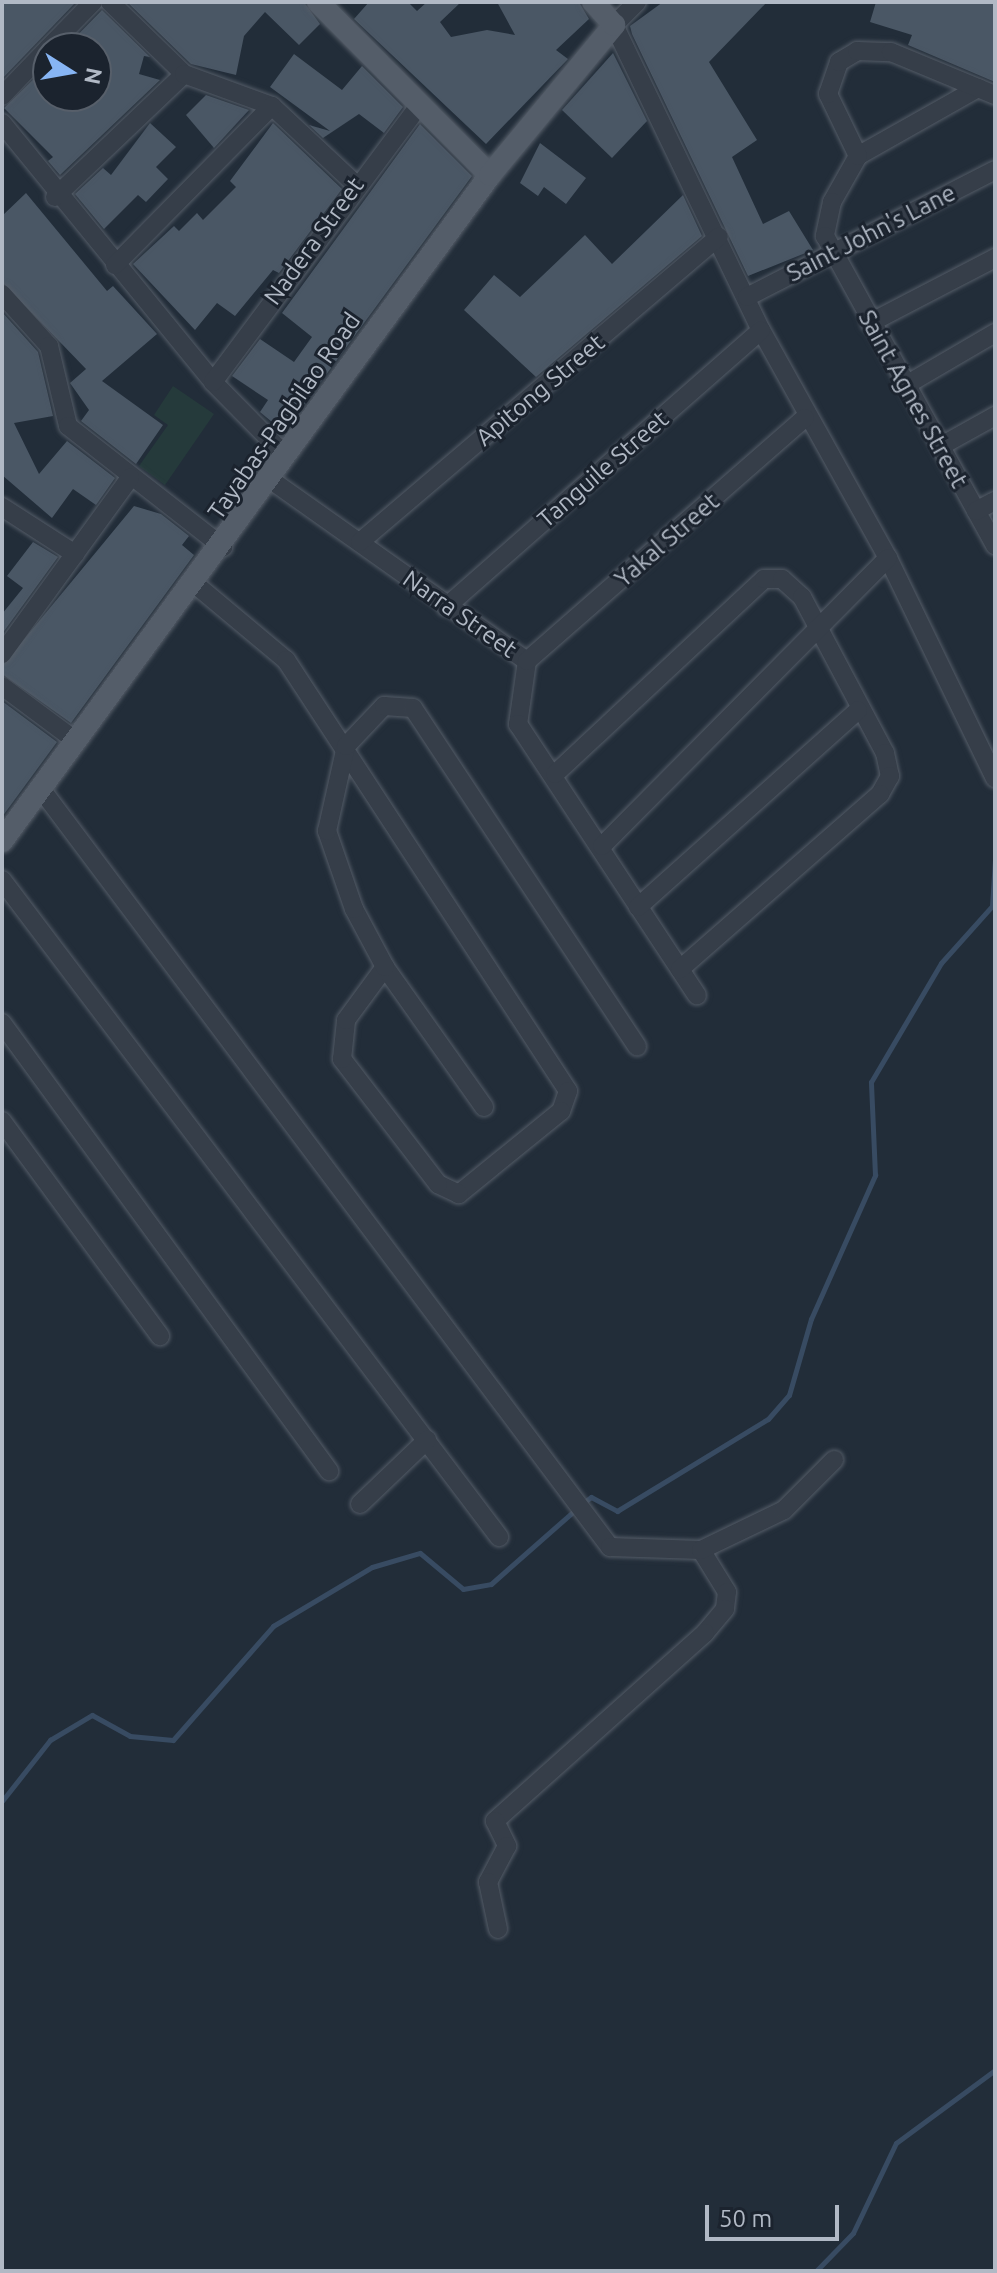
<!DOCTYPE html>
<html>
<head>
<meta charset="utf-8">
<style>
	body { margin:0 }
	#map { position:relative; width:997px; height:2273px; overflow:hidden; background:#222d39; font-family:Ubuntu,sans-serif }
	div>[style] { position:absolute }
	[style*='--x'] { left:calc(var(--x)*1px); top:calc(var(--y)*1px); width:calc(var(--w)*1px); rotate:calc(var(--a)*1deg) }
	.green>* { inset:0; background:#253a3b }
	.stream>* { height:5px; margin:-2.5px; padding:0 2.5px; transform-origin:2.5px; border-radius:2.5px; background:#384b62 }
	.building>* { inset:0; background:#4a5765 }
	.roads { filter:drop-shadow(0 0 2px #545c67) drop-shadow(0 0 2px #545c67) }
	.minor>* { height:18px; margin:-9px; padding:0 9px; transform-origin:9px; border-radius:9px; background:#363e49 }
	.major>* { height:22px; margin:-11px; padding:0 11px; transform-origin:11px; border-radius:11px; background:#545d69 }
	span { translate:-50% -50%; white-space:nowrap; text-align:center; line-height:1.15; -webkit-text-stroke:6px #1b232e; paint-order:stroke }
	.street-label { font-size:24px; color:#b1b9c5 }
	.frame { position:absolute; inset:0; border:4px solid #b1b9c5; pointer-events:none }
	.north { position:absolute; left:32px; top:32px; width:80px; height:80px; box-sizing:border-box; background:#1b232e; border:2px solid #575f6a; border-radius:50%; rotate:101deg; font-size:22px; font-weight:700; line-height:32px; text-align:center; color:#b1b9c5 }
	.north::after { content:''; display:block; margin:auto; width:28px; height:36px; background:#87b5f4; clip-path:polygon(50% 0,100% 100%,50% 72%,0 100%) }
	.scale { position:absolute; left:705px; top:2205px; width:134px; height:36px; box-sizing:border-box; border:4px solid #b1b9c5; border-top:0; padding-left:10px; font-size:24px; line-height:28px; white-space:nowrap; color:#b1b9c5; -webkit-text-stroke:6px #1b232e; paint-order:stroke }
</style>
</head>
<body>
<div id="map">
	<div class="green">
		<i style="clip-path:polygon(173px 386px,214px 414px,165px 485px,139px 466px,168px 425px,154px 415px)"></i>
	</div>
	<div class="stream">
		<i style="--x:583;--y:1503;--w:10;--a:-37"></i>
		<i style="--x:591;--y:1497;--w:30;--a:28"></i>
		<i style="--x:617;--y:1511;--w:177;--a:-31.4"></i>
		<i style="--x:768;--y:1419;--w:32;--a:-49"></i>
		<i style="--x:789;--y:1395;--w:79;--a:-73.9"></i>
		<i style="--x:811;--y:1319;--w:158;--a:-66"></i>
		<i style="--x:875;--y:1175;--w:93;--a:-92.5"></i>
		<i style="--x:871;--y:1082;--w:138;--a:-59.5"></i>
		<i style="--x:941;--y:963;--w:76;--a:-48.2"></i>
		<i style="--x:992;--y:906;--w:47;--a:-86.3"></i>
		<i style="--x:2;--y:1801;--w:78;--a:-51.8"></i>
		<i style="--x:50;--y:1740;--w:49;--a:-30.8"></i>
		<i style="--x:92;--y:1715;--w:43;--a:28.9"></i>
		<i style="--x:130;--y:1736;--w:43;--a:5.3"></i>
		<i style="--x:173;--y:1740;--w:152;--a:-48.7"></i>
		<i style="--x:273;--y:1626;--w:115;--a:-30.8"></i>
		<i style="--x:372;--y:1567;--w:50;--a:-16.3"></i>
		<i style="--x:420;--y:1553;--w:56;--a:39.9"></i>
		<i style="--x:463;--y:1589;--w:28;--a:-10"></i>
		<i style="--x:491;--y:1584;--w:113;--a:-41.4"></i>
		<i style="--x:816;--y:2271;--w:53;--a:-45.8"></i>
		<i style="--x:853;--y:2233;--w:100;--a:-64.5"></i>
		<i style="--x:896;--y:2143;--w:123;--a:-36.4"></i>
	</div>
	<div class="building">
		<i style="clip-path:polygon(2px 2px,76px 2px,2px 79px)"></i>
		<i style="clip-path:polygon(127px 2px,304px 2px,320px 24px,299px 45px,265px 12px,244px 36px,236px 75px,191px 64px)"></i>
		<i style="clip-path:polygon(369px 2px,408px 2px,417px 11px,427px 2px,461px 2px,440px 22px,451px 37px,487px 30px,515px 35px,497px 2px,579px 2px,589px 19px,556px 50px,568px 59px,486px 144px,354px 19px)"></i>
		<i style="clip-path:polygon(663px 2px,767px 2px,709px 62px,757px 140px,732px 157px,763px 224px,789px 211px,813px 250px,748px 276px,632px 34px,630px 26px)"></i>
		<i style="clip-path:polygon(876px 2px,995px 2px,995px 82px,908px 45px,912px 35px,870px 22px)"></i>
		<i style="clip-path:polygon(102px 10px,150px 57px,144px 56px,139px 74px,160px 80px,60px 175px,48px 161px,53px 157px,4px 108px,48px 65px,48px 96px,96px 96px,96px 48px,65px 48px)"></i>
		<i style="clip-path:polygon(613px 53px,647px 121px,612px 158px,562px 110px)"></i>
		<i style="clip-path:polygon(294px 54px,342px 90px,362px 66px,403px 107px,384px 133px,359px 114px,323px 138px,309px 125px,330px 131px,270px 87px)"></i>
		<i style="clip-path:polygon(206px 95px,249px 110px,214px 148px,186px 115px)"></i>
		<i style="clip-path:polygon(150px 123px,176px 147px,156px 167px,168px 179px,146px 202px,138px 195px,104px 229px,75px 194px,103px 168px,111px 175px)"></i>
		<i style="clip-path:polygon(273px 123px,342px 189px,279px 273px,273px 270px,235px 316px,217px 303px,195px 330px,133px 264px,174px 226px,179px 231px,197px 213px,203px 220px,236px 187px,230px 181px)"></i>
		<i style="clip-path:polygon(420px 124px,472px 176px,284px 432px,260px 412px,268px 400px,232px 376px,260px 339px,294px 362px,312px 337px,282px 313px)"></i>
		<i style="clip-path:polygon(540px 143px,586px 178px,566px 204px,544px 187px,538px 196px,520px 183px)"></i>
		<i style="clip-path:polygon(26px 193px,107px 291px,113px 286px,157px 334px,102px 381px,163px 425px,136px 464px,81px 421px,89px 410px,70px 383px,86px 369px,2px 282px,2px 216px)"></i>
		<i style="clip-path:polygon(683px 195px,702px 236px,536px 377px,464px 310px,494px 275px,520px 297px,585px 235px,612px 264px)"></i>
		<i style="clip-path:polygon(2px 312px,38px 352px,53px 416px,14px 423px,39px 474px,67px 441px,115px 478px,96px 505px,73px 489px,52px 518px,2px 475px)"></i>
		<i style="clip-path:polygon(134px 506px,161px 514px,189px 536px,182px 545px,194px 555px,71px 723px,2px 674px,2px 666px)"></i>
		<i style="clip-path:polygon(33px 542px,58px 557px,2px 634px,2px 614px,23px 588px,7px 576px)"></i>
		<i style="clip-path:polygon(2px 701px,57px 742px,2px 817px)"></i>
	</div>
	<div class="roads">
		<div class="minor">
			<i style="--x:110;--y:2;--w:103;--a:44.2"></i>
			<i style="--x:637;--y:2;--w:33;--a:135"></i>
			<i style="--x:614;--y:25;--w:339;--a:64.3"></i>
			<i style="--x:761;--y:330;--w:261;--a:60.9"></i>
			<i style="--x:888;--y:558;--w:245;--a:64.1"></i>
			<i style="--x:48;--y:48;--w:64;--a:-45.6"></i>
			<i style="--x:978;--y:88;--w:138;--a:150.5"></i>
			<i style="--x:858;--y:156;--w:53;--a:119.5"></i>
			<i style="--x:832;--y:202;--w:35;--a:102"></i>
			<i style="--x:825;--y:236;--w:353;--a:61.2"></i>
			<i style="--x:2;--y:96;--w:66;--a:-46.2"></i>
			<i style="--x:2;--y:123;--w:334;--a:50.8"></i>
			<i style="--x:213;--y:382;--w:104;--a:45.4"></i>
			<i style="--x:858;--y:156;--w:69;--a:-115.8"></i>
			<i style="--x:828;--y:94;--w:34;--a:-71"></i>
			<i style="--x:839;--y:62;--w:21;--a:-31"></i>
			<i style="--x:857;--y:51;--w:34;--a:2"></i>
			<i style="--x:891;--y:52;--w:113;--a:22.5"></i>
			<i style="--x:55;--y:197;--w:178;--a:-43.6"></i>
			<i style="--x:184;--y:74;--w:94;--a:20"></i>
			<i style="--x:272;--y:106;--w:112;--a:43.2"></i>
			<i style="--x:115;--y:265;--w:223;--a:-45.4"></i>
			<i style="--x:2;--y:294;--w:70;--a:47.9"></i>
			<i style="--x:49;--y:346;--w:82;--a:76.6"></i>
			<i style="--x:68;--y:426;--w:197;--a:38"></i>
			<i style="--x:747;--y:297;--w:279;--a:-27.1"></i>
			<i style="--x:870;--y:323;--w:141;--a:-27.5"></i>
			<i style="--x:213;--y:382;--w:347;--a:-53.3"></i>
			<i style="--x:906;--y:385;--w:103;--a:-30.3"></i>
			<i style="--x:941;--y:446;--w:62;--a:-29.1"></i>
			<i style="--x:271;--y:480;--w:314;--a:35.3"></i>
			<i style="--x:527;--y:661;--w:64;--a:98.1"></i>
			<i style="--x:518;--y:724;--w:325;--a:56.6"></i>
			<i style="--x:2;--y:507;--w:87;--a:32.8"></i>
			<i style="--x:976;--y:511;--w:21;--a:-28"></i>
			<i style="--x:360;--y:542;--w:471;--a:-40.4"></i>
			<i style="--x:195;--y:584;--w:119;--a:39.9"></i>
			<i style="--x:286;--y:660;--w:515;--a:56.8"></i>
			<i style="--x:568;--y:1091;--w:21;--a:109"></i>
			<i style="--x:561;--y:1111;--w:132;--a:140.9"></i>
			<i style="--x:459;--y:1194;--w:23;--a:-155"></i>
			<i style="--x:438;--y:1184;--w:158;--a:-127.5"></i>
			<i style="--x:342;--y:1059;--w:39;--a:-84"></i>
			<i style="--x:346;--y:1020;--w:66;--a:-53.7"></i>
			<i style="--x:446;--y:607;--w:419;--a:-41.3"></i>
			<i style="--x:2;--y:654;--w:218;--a:-54"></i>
			<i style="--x:527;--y:661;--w:369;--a:-41.2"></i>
			<i style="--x:2;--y:686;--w:92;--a:36.6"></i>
			<i style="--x:555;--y:774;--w:286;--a:-43"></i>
			<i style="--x:764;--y:579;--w:18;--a:0"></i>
			<i style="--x:782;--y:579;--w:27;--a:42"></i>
			<i style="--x:802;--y:597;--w:177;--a:62"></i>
			<i style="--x:885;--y:753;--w:24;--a:78"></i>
			<i style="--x:890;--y:776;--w:21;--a:119"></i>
			<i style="--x:880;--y:794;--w:266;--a:138.8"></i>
			<i style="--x:41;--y:789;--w:948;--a:53.11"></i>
			<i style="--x:610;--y:1547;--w:91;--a:1.9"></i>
			<i style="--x:701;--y:1550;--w:49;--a:58.2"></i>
			<i style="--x:727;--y:1592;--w:17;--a:97"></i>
			<i style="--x:725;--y:1609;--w:31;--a:130"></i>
			<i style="--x:705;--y:1633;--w:282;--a:138.2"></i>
			<i style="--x:495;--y:1821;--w:28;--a:64"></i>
			<i style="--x:507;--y:1846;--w:41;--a:117.8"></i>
			<i style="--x:488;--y:1882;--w:48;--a:78"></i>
			<i style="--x:602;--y:846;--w:406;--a:-45.2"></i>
			<i style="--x:2;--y:880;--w:824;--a:52.89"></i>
			<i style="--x:638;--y:907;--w:295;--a:-41.8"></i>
			<i style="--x:2;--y:1023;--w:555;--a:53.87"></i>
			<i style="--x:484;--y:1107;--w:171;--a:-125.3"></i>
			<i style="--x:385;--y:967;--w:66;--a:-118.1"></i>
			<i style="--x:354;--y:909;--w:83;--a:-109.1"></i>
			<i style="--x:327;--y:831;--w:87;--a:-77.4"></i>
			<i style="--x:346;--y:746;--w:55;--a:-46.5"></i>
			<i style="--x:384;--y:706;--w:29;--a:4"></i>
			<i style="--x:413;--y:708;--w:406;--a:56.5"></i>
			<i style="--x:2;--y:1121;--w:267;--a:53.7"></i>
			<i style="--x:360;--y:1504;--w:93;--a:-43.7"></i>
			<i style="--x:701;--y:1550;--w:92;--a:-25.7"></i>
			<i style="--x:784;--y:1510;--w:71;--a:-45"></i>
		</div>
		<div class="major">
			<i style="--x:318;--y:2;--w:244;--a:45.2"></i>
			<i style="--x:2;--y:841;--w:826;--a:-53.77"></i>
			<i style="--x:490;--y:175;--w:195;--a:-50.4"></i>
			<i style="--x:614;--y:25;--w:31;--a:-132"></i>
		</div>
	</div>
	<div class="street-label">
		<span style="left:871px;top:233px;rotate:-27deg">Saint John's Lane</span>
		<span style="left:314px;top:241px;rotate:-54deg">Nadera Street</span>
		<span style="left:540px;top:390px;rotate:-40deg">Apitong Street</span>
		<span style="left:913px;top:399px;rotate:61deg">Saint Agnes Street</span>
		<span style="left:284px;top:416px;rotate:-55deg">Tayabas-Pagbilao Road</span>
		<span style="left:603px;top:469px;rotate:-41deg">Tanguile Street</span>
		<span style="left:667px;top:540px;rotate:-41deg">Yakal Street</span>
		<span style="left:460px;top:614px;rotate:35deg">Narra Street</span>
	</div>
	<div class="frame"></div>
	<div class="north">N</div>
	<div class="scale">50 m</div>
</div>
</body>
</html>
